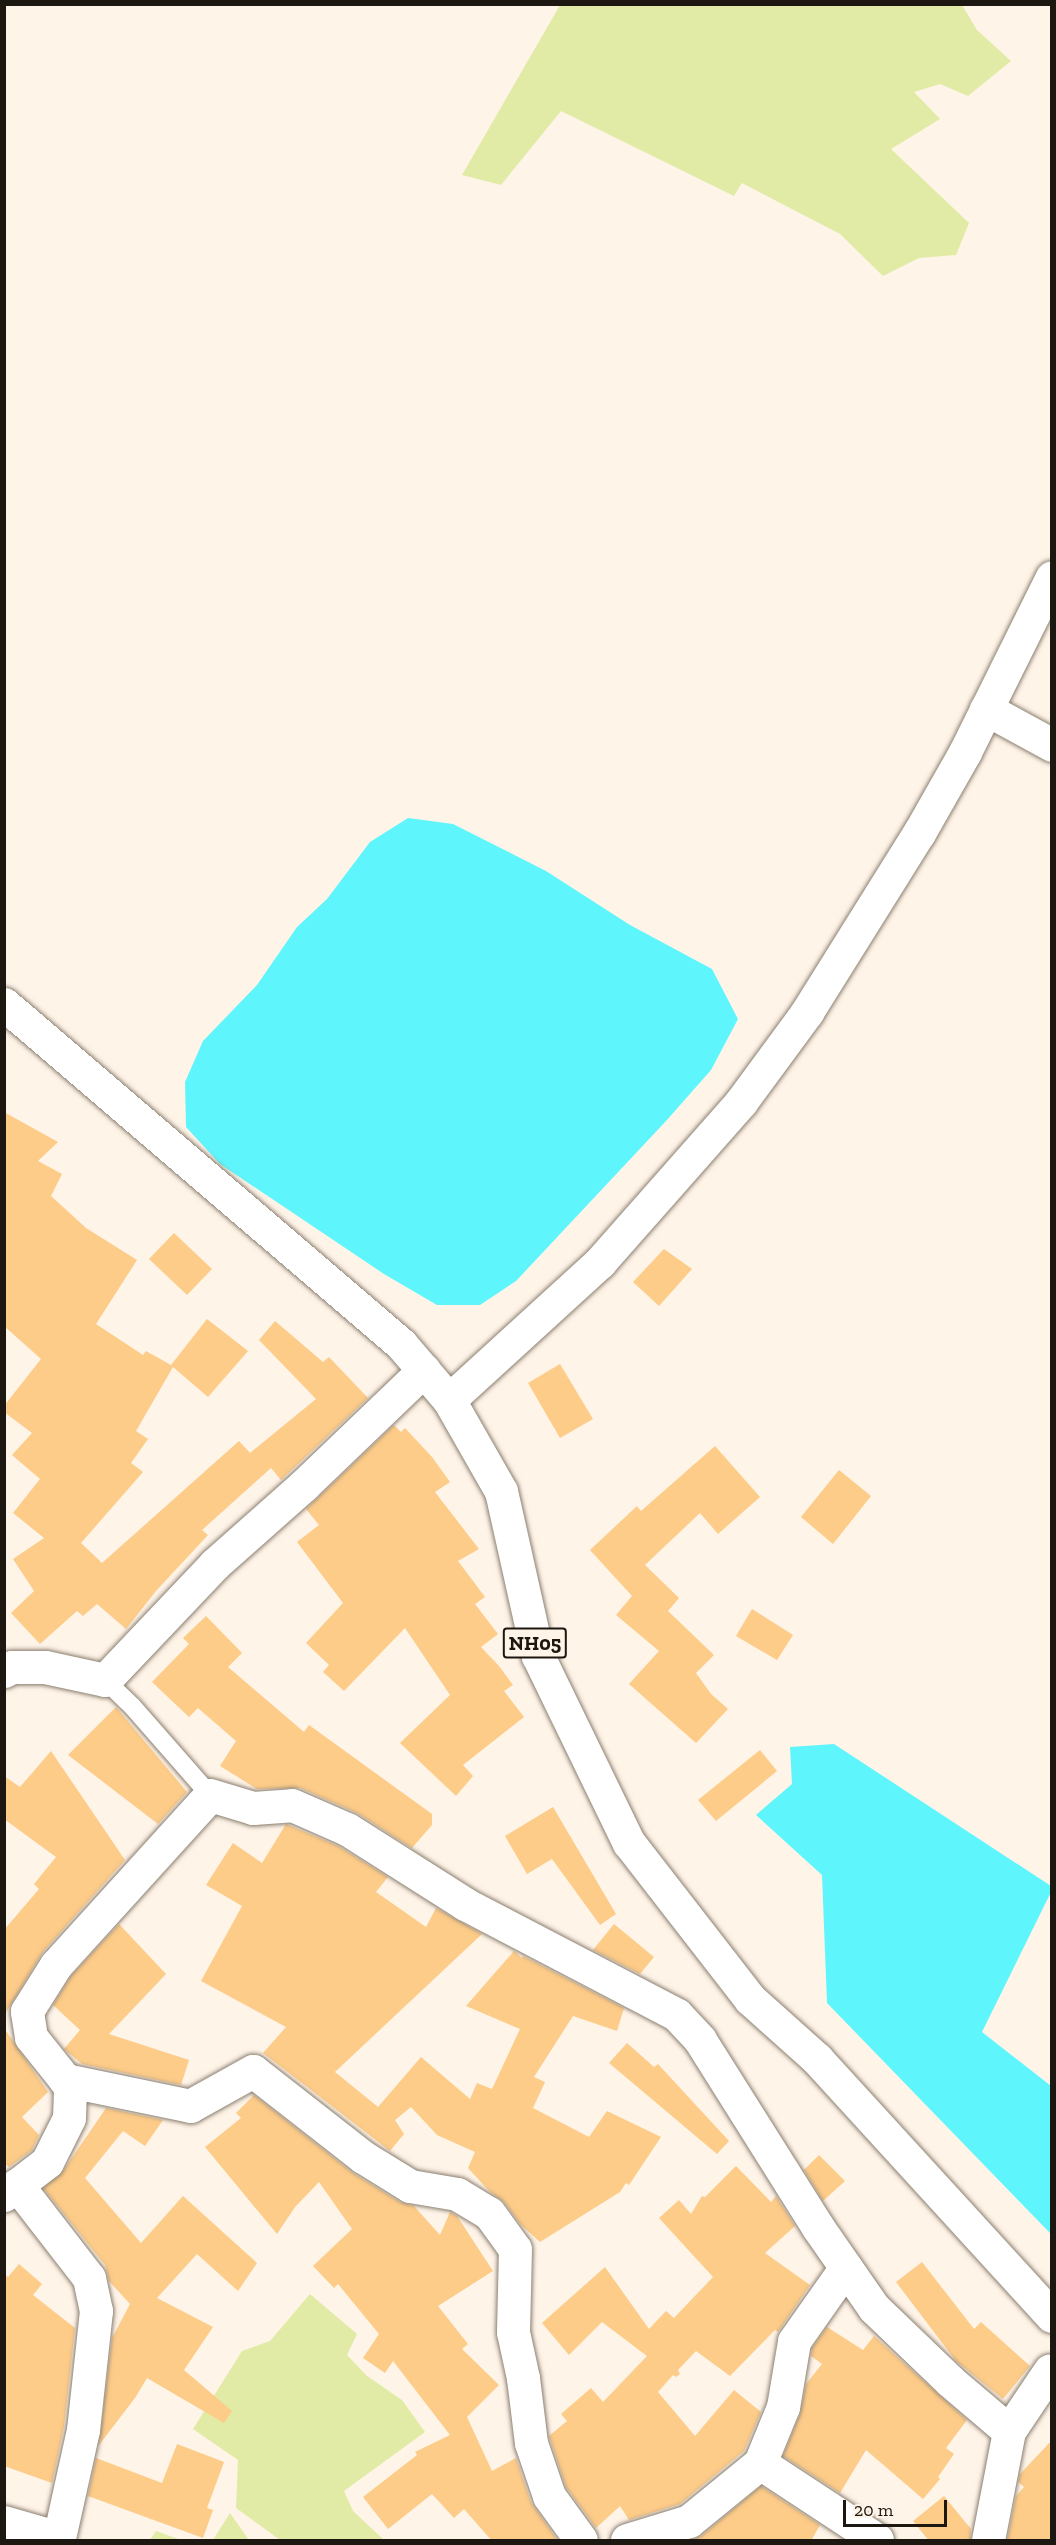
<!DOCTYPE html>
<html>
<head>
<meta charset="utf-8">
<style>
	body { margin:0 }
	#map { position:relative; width:1056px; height:2545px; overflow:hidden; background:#fef4e7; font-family:"Zilla Slab",serif }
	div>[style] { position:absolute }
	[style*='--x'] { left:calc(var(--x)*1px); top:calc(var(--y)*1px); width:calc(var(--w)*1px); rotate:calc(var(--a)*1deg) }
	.green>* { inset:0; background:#e1eba6 }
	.water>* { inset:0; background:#5ff5fc }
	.building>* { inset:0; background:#fdcc89 }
	.roads { filter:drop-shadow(0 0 2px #8a7f70) drop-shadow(0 0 2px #8a7f70) }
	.lane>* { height:18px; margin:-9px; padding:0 9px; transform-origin:9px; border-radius:9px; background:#fff }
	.street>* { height:33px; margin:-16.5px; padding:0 16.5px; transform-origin:16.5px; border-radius:16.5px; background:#fff }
	.primary>* { height:33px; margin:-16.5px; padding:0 16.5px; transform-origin:16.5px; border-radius:16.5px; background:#fff }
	span { translate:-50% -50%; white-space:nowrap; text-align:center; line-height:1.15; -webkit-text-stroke:4.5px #fef4e7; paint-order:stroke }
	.shield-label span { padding:2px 4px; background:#fef4e7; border:2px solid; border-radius:4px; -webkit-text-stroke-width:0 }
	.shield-label { font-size:20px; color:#1c1711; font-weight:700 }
	.frame { position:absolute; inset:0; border:6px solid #1c1711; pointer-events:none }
	.scale { position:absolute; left:843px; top:2500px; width:104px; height:27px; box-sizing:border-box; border:3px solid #1c1711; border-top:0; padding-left:8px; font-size:18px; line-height:21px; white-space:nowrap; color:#1c1711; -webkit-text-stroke:4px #fef4e7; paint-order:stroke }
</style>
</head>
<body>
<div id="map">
	<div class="green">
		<i style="clip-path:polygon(560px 5px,962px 5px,977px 30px,1011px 61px,968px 96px,940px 84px,914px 92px,940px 119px,891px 149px,969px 223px,956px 255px,919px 258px,883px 276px,840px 234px,742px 183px,734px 196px,561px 111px,501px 185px,462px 175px)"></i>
		<i style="clip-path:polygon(310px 2294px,357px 2334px,347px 2355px,367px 2376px,402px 2400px,425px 2432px,344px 2491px,353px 2511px,384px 2540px,280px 2540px,236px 2508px,238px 2460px,193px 2429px,242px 2351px,270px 2341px)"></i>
		<i style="clip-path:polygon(230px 2513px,249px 2540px,213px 2540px)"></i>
		<i style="clip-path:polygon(156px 2531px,181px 2540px,150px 2540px)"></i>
	</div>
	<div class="water">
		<i style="clip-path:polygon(408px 818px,453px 824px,546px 871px,630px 925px,712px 969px,738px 1019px,711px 1070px,666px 1121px,516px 1281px,480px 1305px,437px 1305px,384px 1274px,220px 1164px,186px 1127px,185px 1082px,203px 1041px,257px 985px,297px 927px,327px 899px,370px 842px)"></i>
		<i style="clip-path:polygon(834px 1744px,1051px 1886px,1051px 1892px,982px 2032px,1051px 2086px,1051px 2234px,827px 2003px,822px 1875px,756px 1815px,792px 1784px,790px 1747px)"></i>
	</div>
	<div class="building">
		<i style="clip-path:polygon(4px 1112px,58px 1142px,38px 1161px,62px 1174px,51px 1196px,86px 1228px,137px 1260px,96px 1324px,143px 1355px,146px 1351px,171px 1365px,207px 1319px,248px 1351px,208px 1397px,173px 1367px,136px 1431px,148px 1439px,131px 1463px,143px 1472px,81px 1543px,102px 1563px,239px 1441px,250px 1453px,316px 1399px,259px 1340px,275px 1321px,323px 1362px,329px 1357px,368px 1398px,281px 1480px,271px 1468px,202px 1530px,208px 1535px,156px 1591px,126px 1629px,97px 1604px,83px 1616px,77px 1611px,40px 1644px,11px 1613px,34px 1591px,13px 1559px,44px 1538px,13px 1513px,40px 1479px,12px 1455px,32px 1433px,4px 1412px,4px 1406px,41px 1359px,4px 1326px)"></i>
		<i style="clip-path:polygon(174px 1233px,212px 1269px,187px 1295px,149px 1259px)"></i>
		<i style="clip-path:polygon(664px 1249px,692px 1269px,659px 1306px,633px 1282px)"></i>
		<i style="clip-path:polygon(560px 1364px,593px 1419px,560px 1438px,528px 1383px)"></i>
		<i style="clip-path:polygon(394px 1425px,401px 1432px,405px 1428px,432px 1457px,450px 1482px,435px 1492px,479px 1549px,458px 1561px,485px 1597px,475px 1604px,498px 1634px,481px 1647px,499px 1666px,513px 1685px,504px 1691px,524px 1717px,463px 1765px,473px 1776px,456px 1796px,400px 1743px,450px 1695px,405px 1628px,344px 1691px,323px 1672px,329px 1665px,306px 1643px,343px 1603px,297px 1542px,319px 1525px,306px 1509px)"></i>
		<i style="clip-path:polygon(715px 1446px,760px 1497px,718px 1534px,700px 1513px,645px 1565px,679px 1598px,668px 1611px,714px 1655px,696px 1673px,711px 1694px,728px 1709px,696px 1743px,629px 1684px,659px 1651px,616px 1615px,632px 1596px,590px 1550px,637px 1506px,641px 1511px)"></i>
		<i style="clip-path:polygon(839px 1470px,871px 1496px,833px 1544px,801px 1517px)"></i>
		<i style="clip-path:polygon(752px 1609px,793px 1635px,777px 1660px,736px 1636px)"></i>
		<i style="clip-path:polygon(206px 1616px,242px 1653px,228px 1667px,304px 1732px,309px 1725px,432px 1814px,432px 1825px,412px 1848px,357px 1813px,300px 1788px,257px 1789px,220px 1766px,236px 1741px,198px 1708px,189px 1717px,152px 1682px,189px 1644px,183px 1638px)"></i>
		<i style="clip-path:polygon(116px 1707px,187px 1792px,158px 1824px,68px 1755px)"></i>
		<i style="clip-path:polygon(760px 1750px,777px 1771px,716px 1821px,698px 1800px)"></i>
		<i style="clip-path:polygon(51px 1751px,125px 1860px,42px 1953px,4px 2016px,4px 1930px,39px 1889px,34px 1884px,56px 1857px,4px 1819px,4px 1776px,20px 1787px)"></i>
		<i style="clip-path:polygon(553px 1807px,616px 1914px,600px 1925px,552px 1859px,527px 1874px,505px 1836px)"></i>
		<i style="clip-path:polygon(286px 1824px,338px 1846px,388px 1877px,376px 1892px,426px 1927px,436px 1908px,482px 1934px,335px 2072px,378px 2107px,421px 2057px,470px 2099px,477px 2083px,492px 2089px,520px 2029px,466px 2006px,514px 1951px,522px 1958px,523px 1956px,624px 2008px,617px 2031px,573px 2016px,534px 2077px,545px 2082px,533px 2108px,589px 2137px,607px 2111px,661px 2137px,629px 2185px,626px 2183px,620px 2192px,540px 2242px,521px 2225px,504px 2202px,490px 2192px,468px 2168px,475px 2152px,437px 2135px,411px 2107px,395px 2120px,404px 2134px,390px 2151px,263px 2053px,286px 2027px,201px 1981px,242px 1906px,206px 1885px,233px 1843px,262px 1863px)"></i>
		<i style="clip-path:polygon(119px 1924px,166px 1974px,109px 2034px,189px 2060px,181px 2085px,82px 2064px,64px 2049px,80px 2030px,53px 2005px,71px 1976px)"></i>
		<i style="clip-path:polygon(614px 1924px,654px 1957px,640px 1974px,593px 1950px)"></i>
		<i style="clip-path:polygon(4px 2028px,48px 2092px,22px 2117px,39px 2135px,32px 2150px,9px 2167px,4px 2163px)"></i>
		<i style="clip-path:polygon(627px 2043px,654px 2067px,658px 2064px,729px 2141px,717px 2154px,609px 2063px)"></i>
		<i style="clip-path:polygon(254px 2095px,353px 2173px,400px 2202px,414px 2206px,440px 2235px,450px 2212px,457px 2216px,493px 2271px,438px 2306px,468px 2344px,462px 2349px,499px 2385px,467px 2417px,492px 2471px,516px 2458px,531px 2502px,558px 2541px,492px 2541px,464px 2509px,454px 2518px,432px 2494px,388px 2529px,363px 2497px,417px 2455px,415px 2452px,450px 2435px,393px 2361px,385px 2373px,363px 2358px,379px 2334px,338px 2284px,334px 2288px,313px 2266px,352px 2229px,319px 2182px,295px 2207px,277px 2234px,205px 2147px,241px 2118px,236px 2113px)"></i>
		<i style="clip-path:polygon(106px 2108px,163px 2120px,145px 2146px,123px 2131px,85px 2178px,141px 2243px,183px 2196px,257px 2263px,238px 2291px,197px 2254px,157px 2298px,213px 2327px,184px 2370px,232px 2411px,224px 2423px,147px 2378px,135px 2398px,99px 2445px,112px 2338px,130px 2304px,109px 2281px,105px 2265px,43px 2188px,63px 2171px)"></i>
		<i style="clip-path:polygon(819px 2155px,845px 2181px,823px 2201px,804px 2170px)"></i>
		<i style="clip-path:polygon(736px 2166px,771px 2202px,776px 2196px,795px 2226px,765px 2253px,810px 2285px,778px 2332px,775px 2330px,730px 2376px,696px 2351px,678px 2370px,680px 2374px,676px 2377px,673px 2375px,658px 2392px,695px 2436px,734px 2390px,761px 2412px,744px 2451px,680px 2504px,629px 2520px,620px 2506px,596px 2528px,566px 2487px,549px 2436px,567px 2421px,561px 2414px,591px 2388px,603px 2402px,647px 2356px,602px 2322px,569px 2355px,542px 2323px,605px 2267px,649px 2329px,666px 2311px,674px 2318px,713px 2277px,659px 2218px,679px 2200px,691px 2214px,702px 2196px,705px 2197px)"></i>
		<i style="clip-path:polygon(922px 2262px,974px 2329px,981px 2322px,1030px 2366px,1003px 2399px,956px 2361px,896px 2282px)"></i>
		<i style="clip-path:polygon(19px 2264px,42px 2284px,33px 2295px,75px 2328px,64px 2427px,52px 2483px,4px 2466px,4px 2274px,8px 2277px)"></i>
		<i style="clip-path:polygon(827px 2327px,863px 2350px,874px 2336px,967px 2420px,946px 2448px,954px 2454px,938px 2477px,940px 2479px,923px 2499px,866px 2450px,840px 2493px,783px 2456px,800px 2414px,806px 2384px,822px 2364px,811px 2356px,812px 2348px)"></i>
		<i style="clip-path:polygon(1052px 2440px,1052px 2541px,1007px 2541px,1016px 2496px,1024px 2487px,1018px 2482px,1020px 2474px)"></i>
		<i style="clip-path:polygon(177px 2444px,224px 2462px,207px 2508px,213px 2510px,203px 2538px,88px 2496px,96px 2458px,162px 2483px)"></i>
		<i style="clip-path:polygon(761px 2486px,820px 2525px,811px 2541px,689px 2541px,701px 2536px)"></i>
		<i style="clip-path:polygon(944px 2496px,971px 2529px,970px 2541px,929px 2541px,913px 2521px)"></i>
	</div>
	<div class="roads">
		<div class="lane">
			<i style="--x:105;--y:1680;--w:37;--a:44"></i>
			<i style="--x:132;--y:1706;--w:118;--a:48.8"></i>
		</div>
		<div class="street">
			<i style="--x:986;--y:709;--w:75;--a:28.6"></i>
			<i style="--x:449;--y:1400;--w:205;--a:-42.4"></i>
			<i style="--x:600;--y:1262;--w:213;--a:-48.6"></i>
			<i style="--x:741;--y:1102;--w:112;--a:-53.7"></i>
			<i style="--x:807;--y:1012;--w:211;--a:-58"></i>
			<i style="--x:919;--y:833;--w:93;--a:-60.4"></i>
			<i style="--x:965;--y:752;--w:195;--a:-63.6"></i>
			<i style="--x:4;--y:1671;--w:9;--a:-27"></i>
			<i style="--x:12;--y:1667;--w:33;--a:0"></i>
			<i style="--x:45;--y:1667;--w:61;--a:12.2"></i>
			<i style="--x:105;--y:1680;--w:160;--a:-46.5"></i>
			<i style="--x:215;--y:1564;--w:119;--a:-41.6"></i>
			<i style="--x:304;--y:1485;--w:166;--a:-43.8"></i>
			<i style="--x:65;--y:2080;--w:128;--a:11.7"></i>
			<i style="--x:190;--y:2106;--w:72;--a:-29.1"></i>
			<i style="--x:253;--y:2071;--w:140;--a:38"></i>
			<i style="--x:363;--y:2157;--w:55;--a:31.7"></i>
			<i style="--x:410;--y:2186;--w:48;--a:9.7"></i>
			<i style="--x:457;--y:2194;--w:37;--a:31"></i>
			<i style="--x:489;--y:2213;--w:44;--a:54.2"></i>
			<i style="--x:515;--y:2249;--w:83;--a:91.4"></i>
			<i style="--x:513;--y:2332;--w:47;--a:77.7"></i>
			<i style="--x:523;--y:2378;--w:65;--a:83"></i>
			<i style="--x:531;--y:2443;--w:56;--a:71.2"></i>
			<i style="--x:549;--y:2496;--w:54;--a:54"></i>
			<i style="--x:4;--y:2195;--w:54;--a:-37.5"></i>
			<i style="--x:47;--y:2162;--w:49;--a:-63.4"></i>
			<i style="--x:69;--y:2118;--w:32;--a:-88"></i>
			<i style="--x:70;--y:2086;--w:63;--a:-128.5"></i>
			<i style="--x:31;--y:2037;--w:26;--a:-99"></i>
			<i style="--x:27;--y:2011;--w:54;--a:-57.8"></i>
			<i style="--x:56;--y:1965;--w:229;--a:-47.8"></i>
			<i style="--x:210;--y:1795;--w:45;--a:16.8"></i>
			<i style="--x:253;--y:1808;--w:39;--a:-4"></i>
			<i style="--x:292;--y:1805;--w:60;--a:23.6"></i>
			<i style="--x:347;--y:1829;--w:140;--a:32.4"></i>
			<i style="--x:465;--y:1904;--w:239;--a:27.6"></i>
			<i style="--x:677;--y:2015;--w:34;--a:47"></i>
			<i style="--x:700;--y:2040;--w:220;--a:57.8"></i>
			<i style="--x:817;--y:2226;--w:100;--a:55.2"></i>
			<i style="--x:874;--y:2308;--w:105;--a:43.8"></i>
			<i style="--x:950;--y:2381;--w:77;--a:40.3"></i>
			<i style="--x:1009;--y:2431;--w:73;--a:-56.1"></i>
			<i style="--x:760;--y:2463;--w:140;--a:33.3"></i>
			<i style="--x:4;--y:2522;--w:57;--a:16.2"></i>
			<i style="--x:59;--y:2538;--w:111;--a:-77.5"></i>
			<i style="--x:83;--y:2430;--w:120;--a:-83.8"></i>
			<i style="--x:96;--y:2311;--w:34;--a:-102"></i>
			<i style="--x:89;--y:2278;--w:118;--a:-127.7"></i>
			<i style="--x:627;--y:2540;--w:65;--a:-17"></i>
			<i style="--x:689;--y:2521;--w:92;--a:-39.2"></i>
			<i style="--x:760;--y:2463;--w:61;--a:-67.7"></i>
			<i style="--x:783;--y:2407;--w:67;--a:-80.5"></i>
			<i style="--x:794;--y:2341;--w:90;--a:-54.9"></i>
			<i style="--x:988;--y:2540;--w:111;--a:-79.1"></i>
		</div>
		<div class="primary">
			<i style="--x:4;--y:1004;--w:523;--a:40.58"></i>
			<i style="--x:401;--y:1344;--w:74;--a:49.4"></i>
			<i style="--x:449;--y:1400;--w:105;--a:60.3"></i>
			<i style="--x:501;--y:1491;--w:169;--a:77.4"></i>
			<i style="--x:538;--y:1656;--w:208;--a:64.1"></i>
			<i style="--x:629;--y:1843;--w:197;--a:52.2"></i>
			<i style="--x:750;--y:1999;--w:90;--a:41.8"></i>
			<i style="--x:817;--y:2059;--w:348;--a:47.6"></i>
		</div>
	</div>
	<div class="shield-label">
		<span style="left:535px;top:1643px">NH05</span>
	</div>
	<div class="frame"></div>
	<div class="scale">20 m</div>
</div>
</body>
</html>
